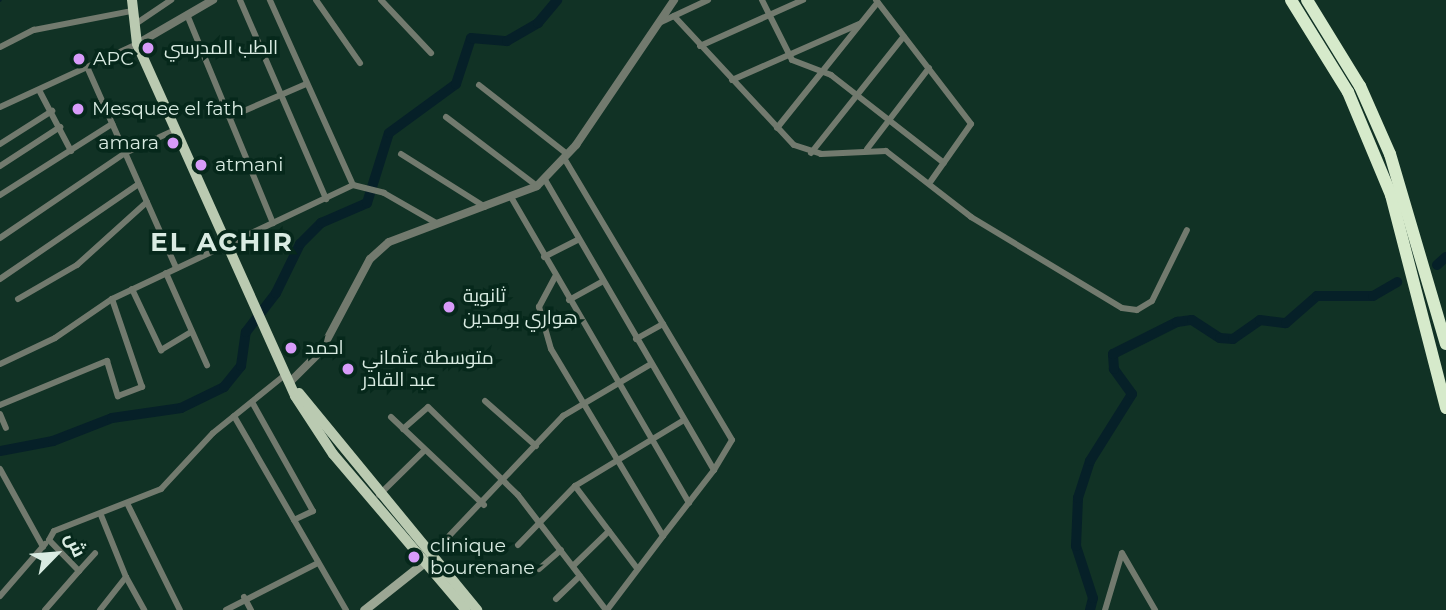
<!DOCTYPE html>
<html>
<head>
<meta charset="utf-8">
<style>
	body { margin:0 }
	#map { position:relative; width:1446px; height:610px; overflow:hidden; background:#113225; font-family:Montserrat,Cairo,sans-serif }
	div>[style] { position:absolute }
	[style*='--x'] { left:calc(var(--x)*1px); top:calc(var(--y)*1px); width:calc(var(--w)*1px); rotate:calc(var(--a)*1deg) }
	.stream>* { height:2px; margin:-1px; padding:0 1px; transform-origin:1px; border-radius:1px; background:#062028 }
	.river>* { height:10px; margin:-5px; padding:0 5px; transform-origin:5px; border-radius:5px; background:#062028 }
	.minor>* { height:6px; margin:-3px; padding:0 3px; transform-origin:3px; border-radius:3px; background:#727a6e }
	.tertiary>* { height:8px; margin:-4px; padding:0 4px; transform-origin:4px; border-radius:4px; background:#727a6e }
	.secondary>* { height:9px; margin:-4.5px; padding:0 4.5px; transform-origin:4.5px; border-radius:4.5px; background:#9ba794 }
	.primary>* { height:10px; margin:-5px; padding:0 5px; transform-origin:5px; border-radius:5px; background:#bacab1 }
	.motorway>* { height:12px; margin:-6px; padding:0 6px; transform-origin:6px; border-radius:6px; background:#d6eacb }
	.dots>* { width:19px; height:19px; translate:-50% -50%; box-sizing:border-box; border:4px solid #06281b; border-radius:50% }
	span { translate:-50% -50%; white-space:nowrap; text-align:center; line-height:1.15; -webkit-text-stroke:7px #06281b; paint-order:stroke }
	.poi-label { font-size:19px; color:#d9ebe2 }
	.left { translate:0 -50%; text-align:left }
	.right { translate:-100% -50%; text-align:right }
	.district-label { font-size:26px; color:#d9ebe2; font-weight:700; letter-spacing:2px }
	.north { position:absolute; left:21px; top:519px; width:70px; height:70px; -webkit-text-stroke:5px #06281b; paint-order:stroke; rotate:65deg; font-size:19px; font-weight:700; line-height:28px; text-align:center; color:#d9ebe2 }
	.north::after { content:''; display:block; margin:auto; width:24px; height:32px; background:#d9ebe2; clip-path:polygon(50% 0,100% 100%,50% 72%,0 100%) }
</style>
</head>
<body>
<div id="map">
	<div class="stream">
		<i style="--x:0;--y:1;--w:1;--a:-45"></i>
	</div>
	<div class="river">
		<i style="--x:1437;--y:265;--w:12;--a:-42"></i>
		<i style="--x:0;--y:451;--w:54;--a:-10.7"></i>
		<i style="--x:53;--y:441;--w:63;--a:-21.3"></i>
		<i style="--x:112;--y:418;--w:70;--a:-8.2"></i>
		<i style="--x:181;--y:408;--w:48;--a:-26"></i>
		<i style="--x:224;--y:387;--w:27;--a:-51"></i>
		<i style="--x:241;--y:366;--w:34;--a:-82"></i>
		<i style="--x:246;--y:332;--w:49;--a:-52.4"></i>
		<i style="--x:276;--y:293;--w:55;--a:-63.9"></i>
		<i style="--x:300;--y:244;--w:30;--a:-45"></i>
		<i style="--x:321;--y:223;--w:50;--a:-23.5"></i>
		<i style="--x:367;--y:203;--w:73;--a:-72.6"></i>
		<i style="--x:389;--y:133;--w:83;--a:-36.2"></i>
		<i style="--x:456;--y:84;--w:48;--a:-71.9"></i>
		<i style="--x:471;--y:38;--w:36;--a:5"></i>
		<i style="--x:507;--y:41;--w:36;--a:-30"></i>
		<i style="--x:538;--y:23;--w:30;--a:-50"></i>
		<i style="--x:1090;--y:610;--w:12;--a:-76"></i>
		<i style="--x:1093;--y:598;--w:55;--a:-108.1"></i>
		<i style="--x:1076;--y:546;--w:48;--a:-87.6"></i>
		<i style="--x:1078;--y:498;--w:39;--a:-72"></i>
		<i style="--x:1090;--y:461;--w:79;--a:-57.9"></i>
		<i style="--x:1132;--y:394;--w:31;--a:-126"></i>
		<i style="--x:1114;--y:369;--w:15;--a:-94"></i>
		<i style="--x:1113;--y:354;--w:72;--a:-26.6"></i>
		<i style="--x:1177;--y:322;--w:15;--a:-8"></i>
		<i style="--x:1192;--y:320;--w:33;--a:33"></i>
		<i style="--x:1220;--y:338;--w:13;--a:4"></i>
		<i style="--x:1233;--y:339;--w:33;--a:-35"></i>
		<i style="--x:1260;--y:320;--w:26;--a:7"></i>
		<i style="--x:1286;--y:323;--w:41;--a:-41.1"></i>
		<i style="--x:1317;--y:296;--w:56;--a:0"></i>
		<i style="--x:1373;--y:296;--w:28;--a:-30"></i>
	</div>
	<div class="minor">
		<i style="--x:240;--y:0;--w:217;--a:66.6"></i>
		<i style="--x:316;--y:0;--w:77;--a:55.1"></i>
		<i style="--x:381;--y:0;--w:73;--a:46.7"></i>
		<i style="--x:762;--y:0;--w:67;--a:63.4"></i>
		<i style="--x:792;--y:60;--w:42;--a:21"></i>
		<i style="--x:831;--y:75;--w:143;--a:37.9"></i>
		<i style="--x:876;--y:0;--w:156;--a:52.5"></i>
		<i style="--x:971;--y:124;--w:70;--a:125.1"></i>
		<i style="--x:674;--y:16;--w:176;--a:47.1"></i>
		<i style="--x:794;--y:145;--w:28;--a:18"></i>
		<i style="--x:821;--y:154;--w:65;--a:-2.6"></i>
		<i style="--x:886;--y:151;--w:108;--a:37.8"></i>
		<i style="--x:971;--y:217;--w:176;--a:31.1"></i>
		<i style="--x:1122;--y:308;--w:15;--a:8"></i>
		<i style="--x:1137;--y:310;--w:17;--a:-31"></i>
		<i style="--x:1152;--y:301;--w:79;--a:-63.8"></i>
		<i style="--x:188;--y:17;--w:223;--a:67.6"></i>
		<i style="--x:661;--y:22;--w:52;--a:-25.1"></i>
		<i style="--x:134;--y:25;--w:45;--a:-34"></i>
		<i style="--x:700;--y:46;--w:113;--a:-24.1"></i>
		<i style="--x:0;--y:47;--w:38;--a:-27"></i>
		<i style="--x:34;--y:30;--w:100;--a:-11"></i>
		<i style="--x:88;--y:69;--w:218;--a:66.1"></i>
		<i style="--x:732;--y:80;--w:139;--a:-23.8"></i>
		<i style="--x:479;--y:85;--w:112;--a:38.1"></i>
		<i style="--x:39;--y:90;--w:69;--a:62.3"></i>
		<i style="--x:0;--y:107;--w:151;--a:-24.7"></i>
		<i style="--x:230;--y:117;--w:83;--a:-23.5"></i>
		<i style="--x:446;--y:117;--w:114;--a:37.2"></i>
		<i style="--x:777;--y:128;--w:161;--a:-51.3"></i>
		<i style="--x:0;--y:144;--w:62;--a:-32.4"></i>
		<i style="--x:867;--y:149;--w:102;--a:-52.6"></i>
		<i style="--x:811;--y:153;--w:149;--a:-51.5"></i>
		<i style="--x:401;--y:154;--w:99;--a:32.2"></i>
		<i style="--x:564;--y:158;--w:328;--a:59.2"></i>
		<i style="--x:732;--y:440;--w:35;--a:121"></i>
		<i style="--x:0;--y:166;--w:72;--a:-33"></i>
		<i style="--x:544;--y:178;--w:338;--a:59.8"></i>
		<i style="--x:714;--y:470;--w:83;--a:127.7"></i>
		<i style="--x:663;--y:536;--w:218;--a:-120.9"></i>
		<i style="--x:551;--y:349;--w:44;--a:-105.9"></i>
		<i style="--x:539;--y:307;--w:34;--a:-62"></i>
		<i style="--x:353;--y:185;--w:32;--a:14"></i>
		<i style="--x:384;--y:193;--w:62;--a:29.9"></i>
		<i style="--x:0;--y:195;--w:133;--a:-32.4"></i>
		<i style="--x:511;--y:197;--w:354;--a:59.8"></i>
		<i style="--x:0;--y:238;--w:151;--a:-34.2"></i>
		<i style="--x:125;--y:153;--w:55;--a:-24.7"></i>
		<i style="--x:544;--y:257;--w:37;--a:-27"></i>
		<i style="--x:166;--y:273;--w:101;--a:66"></i>
		<i style="--x:0;--y:279;--w:168;--a:-34.4"></i>
		<i style="--x:132;--y:289;--w:68;--a:64.6"></i>
		<i style="--x:161;--y:350;--w:35;--a:-31"></i>
		<i style="--x:18;--y:299;--w:68;--a:-30"></i>
		<i style="--x:77;--y:265;--w:94;--a:-42"></i>
		<i style="--x:569;--y:300;--w:37;--a:-29"></i>
		<i style="--x:636;--y:339;--w:31;--a:-29"></i>
		<i style="--x:0;--y:364;--w:61;--a:-25.3"></i>
		<i style="--x:55;--y:338;--w:69;--a:-34.4"></i>
		<i style="--x:485;--y:401;--w:68;--a:41.4"></i>
		<i style="--x:252;--y:402;--w:125;--a:60.8"></i>
		<i style="--x:313;--y:511;--w:21;--a:155"></i>
		<i style="--x:0;--y:405;--w:116;--a:-22.4"></i>
		<i style="--x:107;--y:361;--w:37;--a:73"></i>
		<i style="--x:118;--y:396;--w:26;--a:-21"></i>
		<i style="--x:142;--y:387;--w:93;--a:-108.8"></i>
		<i style="--x:112;--y:299;--w:267;--a:-25.3"></i>
		<i style="--x:353;--y:185;--w:203;--a:-114.2"></i>
		<i style="--x:0;--y:414;--w:15;--a:67"></i>
		<i style="--x:234;--y:416;--w:224;--a:60"></i>
		<i style="--x:391;--y:417;--w:128;--a:43.4"></i>
		<i style="--x:403;--y:429;--w:33;--a:-41"></i>
		<i style="--x:428;--y:407;--w:126;--a:44.4"></i>
		<i style="--x:518;--y:495;--w:145;--a:52.6"></i>
		<i style="--x:0;--y:469;--w:89;--a:61.1"></i>
		<i style="--x:575;--y:486;--w:101;--a:53"></i>
		<i style="--x:379;--y:495;--w:64;--a:-44.4"></i>
		<i style="--x:128;--y:505;--w:117;--a:63.7"></i>
		<i style="--x:518;--y:545;--w:82;--a:-46"></i>
		<i style="--x:575;--y:486;--w:127;--a:-31.2"></i>
		<i style="--x:431;--y:555;--w:192;--a:-46.5"></i>
		<i style="--x:563;--y:416;--w:102;--a:-30.6"></i>
		<i style="--x:573;--y:566;--w:50;--a:-44.2"></i>
		<i style="--x:539;--y:569;--w:29;--a:-41"></i>
		<i style="--x:79;--y:571;--w:24;--a:-48"></i>
		<i style="--x:126;--y:577;--w:38;--a:61"></i>
		<i style="--x:0;--y:596;--w:69;--a:-49.1"></i>
		<i style="--x:244;--y:597;--w:15;--a:62"></i>
		<i style="--x:556;--y:599;--w:33;--a:-44"></i>
		<i style="--x:45;--y:610;--w:52;--a:-48.9"></i>
		<i style="--x:79;--y:571;--w:43;--a:-134.1"></i>
		<i style="--x:49;--y:540;--w:10;--a:-61"></i>
		<i style="--x:54;--y:531;--w:115;--a:-21.4"></i>
		<i style="--x:161;--y:489;--w:76;--a:-47.1"></i>
		<i style="--x:213;--y:433;--w:94;--a:-38.9"></i>
		<i style="--x:100;--y:610;--w:42;--a:-51.8"></i>
		<i style="--x:126;--y:577;--w:67;--a:-112"></i>
		<i style="--x:226;--y:610;--w:103;--a:-27.1"></i>
		<i style="--x:607;--y:610;--w:93;--a:-52.9"></i>
		<i style="--x:1105;--y:610;--w:59;--a:-73.4"></i>
		<i style="--x:1122;--y:553;--w:66;--a:59.9"></i>
	</div>
	<div class="tertiary">
		<i style="--x:137;--y:44;--w:88;--a:-30.1"></i>
		<i style="--x:290;--y:382;--w:44;--a:-45"></i>
		<i style="--x:321;--y:351;--w:104;--a:-62"></i>
		<i style="--x:370;--y:259;--w:25;--a:-42"></i>
		<i style="--x:389;--y:242;--w:158;--a:-20.7"></i>
		<i style="--x:537;--y:186;--w:57;--a:-46.4"></i>
		<i style="--x:576;--y:145;--w:175;--a:-55.9"></i>
	</div>
	<div class="secondary">
		<i style="--x:364;--y:610;--w:74;--a:-38.4"></i>
	</div>
	<div class="primary">
		<i style="--x:132;--y:0;--w:44;--a:83.5"></i>
		<i style="--x:137;--y:44;--w:386;--a:65.8"></i>
		<i style="--x:295;--y:396;--w:69;--a:56.8"></i>
		<i style="--x:333;--y:454;--w:205;--a:49.6"></i>
		<i style="--x:299;--y:393;--w:281;--a:50.6"></i>
	</div>
	<div class="motorway">
		<i style="--x:1291;--y:0;--w:108;--a:58.2"></i>
		<i style="--x:1348;--y:92;--w:112;--a:67.3"></i>
		<i style="--x:1391;--y:195;--w:220;--a:75.5"></i>
		<i style="--x:1307;--y:0;--w:101;--a:58.4"></i>
		<i style="--x:1360;--y:86;--w:74;--a:66.2"></i>
		<i style="--x:1390;--y:154;--w:198;--a:73.6"></i>
	</div>
	<div class="dots">
		<i style="left:148px;top:48px;background:#d79bf9"></i>
		<i style="left:79px;top:59px;background:#d79bf9"></i>
		<i style="left:78px;top:109px;background:#d79bf9"></i>
		<i style="left:173px;top:143px;background:#d79bf9"></i>
		<i style="left:201px;top:165px;background:#d79bf9"></i>
		<i style="left:449px;top:307px;background:#d79bf9"></i>
		<i style="left:291px;top:348px;background:#d79bf9"></i>
		<i style="left:348px;top:369px;background:#d79bf9"></i>
		<i style="left:414px;top:557px;background:#d79bf9"></i>
	</div>
	<div class="poi-label">
		<span class="left" style="left:164px;top:48px">الطب المدرسي</span>
		<span class="left" style="left:93px;top:59px">APC</span>
		<span class="left" style="left:92px;top:109px">Mesquee el fath</span>
		<span class="right" style="left:159px;top:143px">amara</span>
		<span class="left" style="left:215px;top:165px">atmani</span>
		<span class="left" style="left:463px;top:307px">ثانوية<br>هواري بومدين</span>
		<span class="left" style="left:305px;top:348px">احمد</span>
		<span class="left" style="left:362px;top:369px">متوسطة عثماني<br>عبد القادر</span>
		<span class="left" style="left:430px;top:557px">clinique<br>bourenane</span>
	</div>
	<div class="district-label">
		<span style="left:222px;top:243px">EL ACHIR</span>
	</div>
	<div class="north">ش</div>
</div>
</body>
</html>
